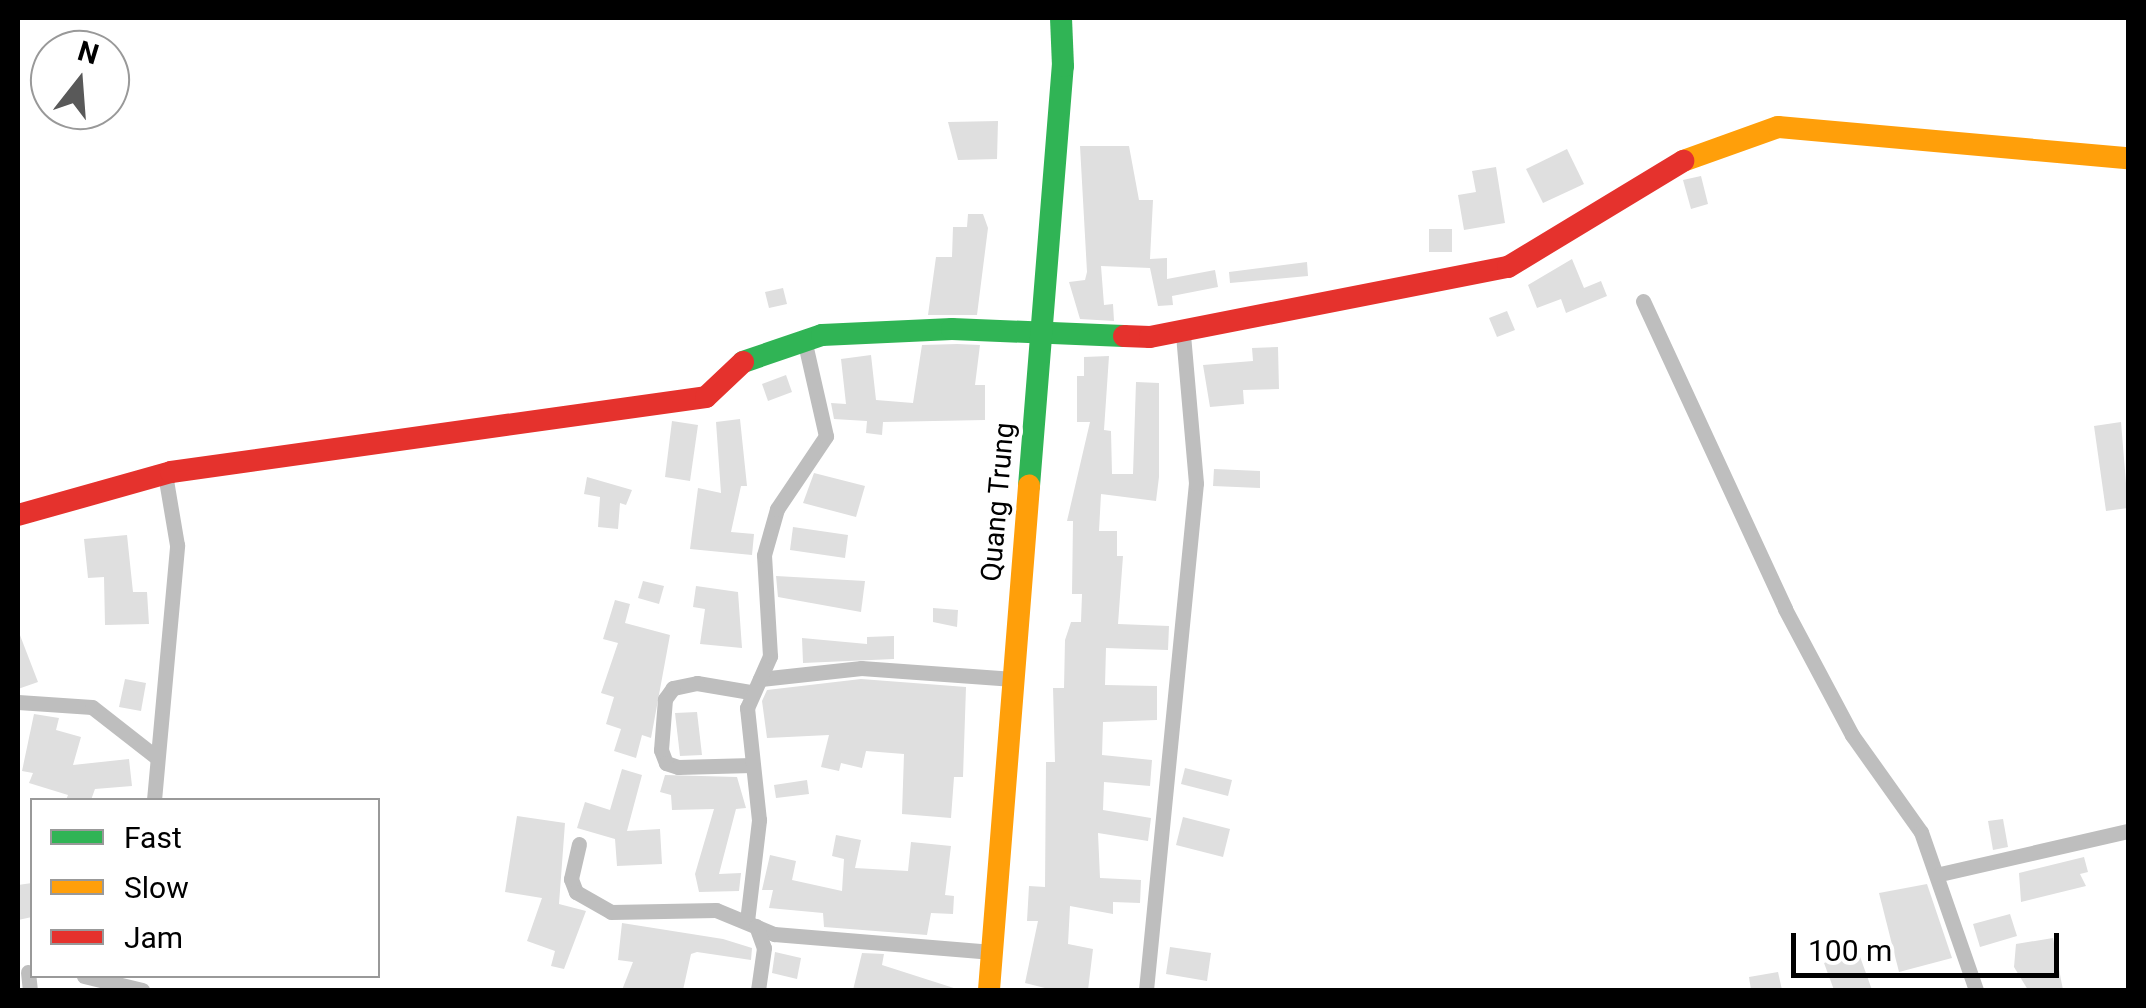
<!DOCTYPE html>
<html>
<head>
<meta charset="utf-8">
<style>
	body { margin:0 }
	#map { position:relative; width:2146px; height:1008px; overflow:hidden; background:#fff; font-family:Roboto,sans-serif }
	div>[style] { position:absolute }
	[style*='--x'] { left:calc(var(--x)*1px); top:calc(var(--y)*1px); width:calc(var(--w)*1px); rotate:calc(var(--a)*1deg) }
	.building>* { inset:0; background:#dfdfdf }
	.street>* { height:15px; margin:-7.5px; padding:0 7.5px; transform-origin:7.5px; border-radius:7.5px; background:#bebebe }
	.fast>* { height:22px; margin:-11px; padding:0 11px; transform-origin:11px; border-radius:11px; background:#30b455 }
	.slow>* { height:22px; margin:-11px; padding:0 11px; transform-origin:11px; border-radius:11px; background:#ff9f0a }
	.jam>* { height:22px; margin:-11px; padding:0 11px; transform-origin:11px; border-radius:11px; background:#e5322d }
	span { translate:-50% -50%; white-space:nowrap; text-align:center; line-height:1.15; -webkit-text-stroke:8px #fff; paint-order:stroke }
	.street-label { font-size:28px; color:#000 }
	.frame { position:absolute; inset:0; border:20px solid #000; pointer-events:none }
	.legend { position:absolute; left:30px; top:798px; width:350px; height:180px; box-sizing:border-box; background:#fff; border:2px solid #999; margin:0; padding:12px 18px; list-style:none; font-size:30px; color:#000 }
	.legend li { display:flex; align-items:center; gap:20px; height:50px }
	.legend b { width:50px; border:2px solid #999 }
	.north { position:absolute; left:30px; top:30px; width:100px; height:100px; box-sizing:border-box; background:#fff; border:2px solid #999; border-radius:50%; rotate:17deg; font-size:28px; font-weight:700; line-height:40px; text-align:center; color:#000 }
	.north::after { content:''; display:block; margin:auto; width:35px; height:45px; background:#595959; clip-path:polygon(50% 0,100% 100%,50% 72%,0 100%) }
	.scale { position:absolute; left:1791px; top:933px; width:268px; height:45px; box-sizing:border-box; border:5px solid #000; border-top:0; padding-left:12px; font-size:30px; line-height:35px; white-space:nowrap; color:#000; -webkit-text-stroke:8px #fff; paint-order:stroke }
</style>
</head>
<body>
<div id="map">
	<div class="building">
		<i style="clip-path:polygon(998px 121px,997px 159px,958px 160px,948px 122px)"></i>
		<i style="clip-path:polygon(1080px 146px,1129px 146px,1139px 200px,1153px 200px,1150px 259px,1167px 258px,1167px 279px,1215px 270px,1218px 287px,1172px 296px,1173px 305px,1158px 306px,1150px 268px,1101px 266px,1104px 305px,1113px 304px,1114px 321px,1080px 319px,1069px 282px,1085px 280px,1087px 272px)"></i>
		<i style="clip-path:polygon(1567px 149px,1584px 184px,1543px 203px,1526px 169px)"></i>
		<i style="clip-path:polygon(1496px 167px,1505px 223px,1464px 230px,1458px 195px,1476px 192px,1472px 171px)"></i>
		<i style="clip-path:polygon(1701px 176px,1708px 204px,1691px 209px,1683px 180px)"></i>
		<i style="clip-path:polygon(968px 214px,983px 214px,988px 228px,977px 315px,928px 315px,936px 257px,952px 257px,953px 227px,967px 227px)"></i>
		<i style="clip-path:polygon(1429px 229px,1452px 229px,1452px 252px,1429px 252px)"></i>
		<i style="clip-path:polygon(1572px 259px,1584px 288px,1601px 281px,1607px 296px,1566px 313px,1561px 299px,1537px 308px,1528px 285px)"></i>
		<i style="clip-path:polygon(1307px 262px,1308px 276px,1230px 283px,1229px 272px)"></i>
		<i style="clip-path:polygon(783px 288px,787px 304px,769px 308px,765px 292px)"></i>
		<i style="clip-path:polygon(1507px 311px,1515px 330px,1497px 337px,1489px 318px)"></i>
		<i style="clip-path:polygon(957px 344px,980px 345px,975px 385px,985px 385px,985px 420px,883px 422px,882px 435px,866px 433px,867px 421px,834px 419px,831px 403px,846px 404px,841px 359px,871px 355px,876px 400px,913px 403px,922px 345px)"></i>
		<i style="clip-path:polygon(1278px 347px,1279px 389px,1243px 390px,1244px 404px,1210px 407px,1203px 365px,1253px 361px,1252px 348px)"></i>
		<i style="clip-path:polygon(1109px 356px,1104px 430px,1111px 431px,1112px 474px,1133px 474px,1136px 382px,1159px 383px,1159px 477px,1156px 501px,1101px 494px,1099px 531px,1117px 531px,1117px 556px,1123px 556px,1118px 624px,1169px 626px,1168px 650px,1106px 648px,1105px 685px,1157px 686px,1157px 720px,1103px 722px,1102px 755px,1152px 760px,1150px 786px,1104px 782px,1103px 810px,1151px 818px,1148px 841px,1098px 833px,1100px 878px,1141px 880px,1140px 903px,1113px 902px,1113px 914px,1070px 906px,1068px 944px,1093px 949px,1088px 990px,1053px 990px,1025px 983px,1038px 921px,1027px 921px,1029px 886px,1045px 887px,1046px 762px,1055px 762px,1053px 688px,1064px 688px,1065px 640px,1071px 622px,1081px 622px,1082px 594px,1072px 594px,1073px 521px,1067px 521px,1090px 422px,1077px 422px,1077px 376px,1084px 376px,1084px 357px)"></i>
		<i style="clip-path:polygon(786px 375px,792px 392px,768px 401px,762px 384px)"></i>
		<i style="clip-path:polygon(740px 419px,747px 486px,741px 486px,731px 532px,754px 534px,752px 555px,690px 549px,698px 488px,721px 493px,716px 422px)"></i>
		<i style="clip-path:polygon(672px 421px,698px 425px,690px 481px,665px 477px)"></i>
		<i style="clip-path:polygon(2121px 422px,2128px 508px,2106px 511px,2094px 426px)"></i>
		<i style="clip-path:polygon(1214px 469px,1260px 471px,1260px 488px,1213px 486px)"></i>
		<i style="clip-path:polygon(814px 473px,865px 486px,856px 517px,803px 503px)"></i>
		<i style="clip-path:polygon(587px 477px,632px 490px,626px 505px,620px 503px,618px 529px,598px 527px,600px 497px,584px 494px)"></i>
		<i style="clip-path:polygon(793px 527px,848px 535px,845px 558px,790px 550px)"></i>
		<i style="clip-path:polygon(127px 535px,133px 592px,147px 592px,149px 624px,105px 625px,104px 577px,88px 578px,84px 539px)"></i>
		<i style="clip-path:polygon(776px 576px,865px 581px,861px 612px,778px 597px)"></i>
		<i style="clip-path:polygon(643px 581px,664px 586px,659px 604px,638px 598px)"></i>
		<i style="clip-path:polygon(696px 586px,738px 592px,742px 648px,700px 644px,705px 609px,693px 607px)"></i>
		<i style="clip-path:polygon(615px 600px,630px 604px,625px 623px,670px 635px,651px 738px,642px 735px,636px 758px,614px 751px,621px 729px,606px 724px,614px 697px,601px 693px,618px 643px,603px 639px)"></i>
		<i style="clip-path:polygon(933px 608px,958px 610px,957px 627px,933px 622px)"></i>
		<i style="clip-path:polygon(18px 630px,38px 682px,18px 689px)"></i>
		<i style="clip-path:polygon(894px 636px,894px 659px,803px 663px,802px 638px,867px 644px,867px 637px)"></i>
		<i style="clip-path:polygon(125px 679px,146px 683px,141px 711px,119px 707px)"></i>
		<i style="clip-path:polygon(861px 679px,966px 687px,963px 777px,954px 777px,951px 818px,902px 814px,904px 754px,866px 751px,862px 768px,841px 763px,839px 771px,821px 767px,829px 735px,767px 738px,762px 701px,767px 690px)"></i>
		<i style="clip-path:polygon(697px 712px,702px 755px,680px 756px,675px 713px)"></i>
		<i style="clip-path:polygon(34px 714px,59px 718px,56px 730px,81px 737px,73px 765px,129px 759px,132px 786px,95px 789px,91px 800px,66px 800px,68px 795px,29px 783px,33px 773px,22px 771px)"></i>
		<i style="clip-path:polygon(1185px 768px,1232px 780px,1228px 796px,1181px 784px)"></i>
		<i style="clip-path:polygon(622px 769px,642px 775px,627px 831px,660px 829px,662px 864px,617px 866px,615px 839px,577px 828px,585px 802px,610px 810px)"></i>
		<i style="clip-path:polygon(665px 775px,737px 777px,746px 808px,736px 809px,719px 874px,741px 873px,739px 891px,699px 892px,695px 874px,714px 809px,672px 810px,671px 795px,660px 792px)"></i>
		<i style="clip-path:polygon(807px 780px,809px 794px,776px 798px,774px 785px)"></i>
		<i style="clip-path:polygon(517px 816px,565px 823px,559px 904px,586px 911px,564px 969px,551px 966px,555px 951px,527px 941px,542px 898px,505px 892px)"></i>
		<i style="clip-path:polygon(1183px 817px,1230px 829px,1223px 857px,1176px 845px)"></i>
		<i style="clip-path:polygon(2003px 819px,2008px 847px,1993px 850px,1988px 821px)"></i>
		<i style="clip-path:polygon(836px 835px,861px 840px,855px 868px,908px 871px,911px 842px,951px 846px,945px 895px,954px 896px,953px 914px,931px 913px,927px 935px,824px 927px,823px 913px,769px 908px,773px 890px,762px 890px,770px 855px,796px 861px,792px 880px,842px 891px,844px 859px,832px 856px)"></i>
		<i style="clip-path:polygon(2084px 857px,2088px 872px,2080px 874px,2086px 886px,2021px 902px,2019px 873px)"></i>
		<i style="clip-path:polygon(32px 883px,32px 917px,18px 920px,18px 885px)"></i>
		<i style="clip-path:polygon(1927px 884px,1952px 958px,1899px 972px,1879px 893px)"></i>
		<i style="clip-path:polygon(2010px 914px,2017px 936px,1980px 947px,1973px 924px)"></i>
		<i style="clip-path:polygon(622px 923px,723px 939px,752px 948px,751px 960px,697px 952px,691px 954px,683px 990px,622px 990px,633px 962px,618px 960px)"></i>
		<i style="clip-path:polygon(2053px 938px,2063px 990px,2028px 990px,2014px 967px,2016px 944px)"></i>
		<i style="clip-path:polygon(1170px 947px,1211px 953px,1207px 981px,1166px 974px)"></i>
		<i style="clip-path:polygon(1858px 951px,1872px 990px,1834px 990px,1824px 963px)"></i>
		<i style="clip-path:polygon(775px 952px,801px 958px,797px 979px,772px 973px)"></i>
		<i style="clip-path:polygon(862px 953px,884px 954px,882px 965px,960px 990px,853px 990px)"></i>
		<i style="clip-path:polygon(1778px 972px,1782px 990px,1751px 990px,1749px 977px)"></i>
	</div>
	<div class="street">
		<i style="--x:1643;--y:301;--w:339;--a:65.2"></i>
		<i style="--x:1785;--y:609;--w:143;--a:62"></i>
		<i style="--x:1852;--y:735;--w:119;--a:54.6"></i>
		<i style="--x:1921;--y:832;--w:167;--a:70.8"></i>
		<i style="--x:760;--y:679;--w:102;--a:-6.2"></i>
		<i style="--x:861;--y:668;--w:153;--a:4.1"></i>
		<i style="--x:750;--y:692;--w:54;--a:-170.4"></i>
		<i style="--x:697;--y:683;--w:25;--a:168"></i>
		<i style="--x:673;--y:688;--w:14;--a:126"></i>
		<i style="--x:665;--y:699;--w:51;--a:94.5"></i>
		<i style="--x:661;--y:750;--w:14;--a:69"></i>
		<i style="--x:666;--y:763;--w:13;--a:18"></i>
		<i style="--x:678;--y:767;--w:74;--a:-1.5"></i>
		<i style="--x:18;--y:702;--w:74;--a:3.9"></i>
		<i style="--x:92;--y:707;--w:81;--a:38"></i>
		<i style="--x:154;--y:800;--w:256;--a:-84.8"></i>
		<i style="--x:177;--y:545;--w:72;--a:-99.6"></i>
		<i style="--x:579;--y:844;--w:36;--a:103"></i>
		<i style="--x:571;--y:879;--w:14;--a:69"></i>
		<i style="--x:576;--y:892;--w:40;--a:29.7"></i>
		<i style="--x:611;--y:912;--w:105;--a:-1.1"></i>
		<i style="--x:716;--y:910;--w:63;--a:22.5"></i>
		<i style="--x:774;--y:934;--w:219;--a:4.7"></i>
		<i style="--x:1940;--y:874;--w:193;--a:-12.9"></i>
		<i style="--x:747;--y:921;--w:102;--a:-83.2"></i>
		<i style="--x:759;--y:820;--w:113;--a:-96.1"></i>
		<i style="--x:747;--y:708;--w:57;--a:-66.1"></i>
		<i style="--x:770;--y:656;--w:101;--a:-93.4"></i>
		<i style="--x:764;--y:555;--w:48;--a:-74.2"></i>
		<i style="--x:777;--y:509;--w:88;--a:-56.1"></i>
		<i style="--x:826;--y:436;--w:99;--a:-102.8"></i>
		<i style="--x:756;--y:926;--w:23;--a:70"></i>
		<i style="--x:764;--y:948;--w:42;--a:98.1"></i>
		<i style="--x:28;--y:972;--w:18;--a:84"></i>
		<i style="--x:84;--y:976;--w:60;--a:13.6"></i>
		<i style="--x:1146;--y:990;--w:509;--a:-84.37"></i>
		<i style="--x:1196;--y:483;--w:150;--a:-95"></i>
	</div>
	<div class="fast">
		<i style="--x:743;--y:362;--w:83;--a:-18.9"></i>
		<i style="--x:822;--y:335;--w:130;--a:-2.6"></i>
		<i style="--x:952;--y:329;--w:172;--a:2.3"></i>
		<i style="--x:1029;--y:486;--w:421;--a:-85.4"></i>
		<i style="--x:1063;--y:66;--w:48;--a:-92.4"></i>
	</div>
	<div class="slow">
		<i style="--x:1683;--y:161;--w:101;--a:-19.7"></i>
		<i style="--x:1778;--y:127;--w:351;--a:5.1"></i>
		<i style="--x:989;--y:990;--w:506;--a:-85.46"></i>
	</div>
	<div class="jam">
		<i style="--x:1124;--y:336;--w:26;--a:2"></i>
		<i style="--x:1150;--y:337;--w:365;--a:-11.1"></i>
		<i style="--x:1508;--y:267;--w:205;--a:-31.2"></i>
		<i style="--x:18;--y:515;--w:159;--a:-15.7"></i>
		<i style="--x:171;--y:472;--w:540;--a:-7.98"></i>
		<i style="--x:706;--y:397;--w:51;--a:-43.4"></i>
	</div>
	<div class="street-label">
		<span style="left:998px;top:502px;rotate:-85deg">Quang Trung</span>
	</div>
	<div class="frame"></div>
	<ul class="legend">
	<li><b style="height:12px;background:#30b455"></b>Fast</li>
	<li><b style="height:12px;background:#ff9f0a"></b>Slow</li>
	<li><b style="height:12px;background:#e5322d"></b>Jam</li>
	</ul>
	<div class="north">N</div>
	<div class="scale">100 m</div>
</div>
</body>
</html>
